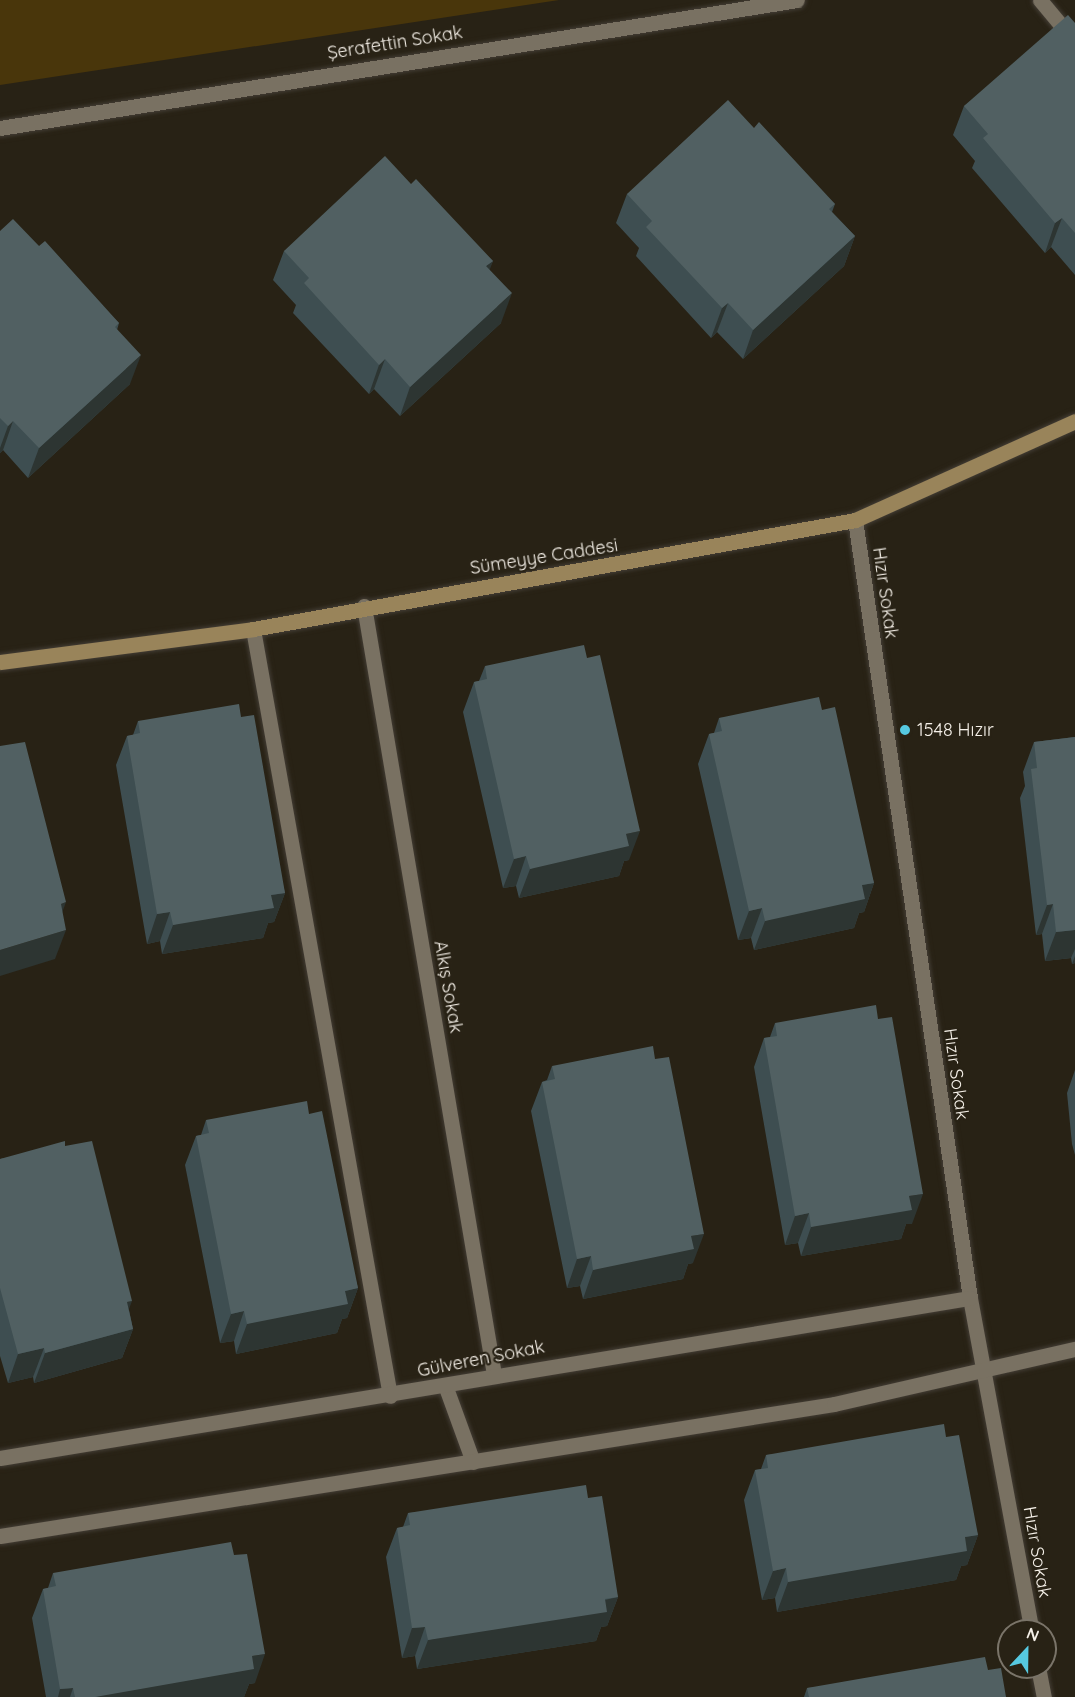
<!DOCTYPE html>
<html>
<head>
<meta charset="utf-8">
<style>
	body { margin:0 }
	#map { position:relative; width:1075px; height:1697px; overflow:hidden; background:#282215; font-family:Quicksand,sans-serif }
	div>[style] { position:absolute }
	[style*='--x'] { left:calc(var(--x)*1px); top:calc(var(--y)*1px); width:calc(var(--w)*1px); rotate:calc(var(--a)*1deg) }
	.green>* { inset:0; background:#49360b }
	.roads { filter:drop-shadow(0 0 2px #433d35) drop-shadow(0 0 2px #433d35) }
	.street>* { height:15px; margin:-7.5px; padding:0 7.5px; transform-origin:7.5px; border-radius:7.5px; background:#797162 }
	.secondary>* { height:15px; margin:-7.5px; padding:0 7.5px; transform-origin:7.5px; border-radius:7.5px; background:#99845a }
	.wall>* { inset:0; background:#3e4e51 }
	.shaded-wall>* { inset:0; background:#2d3532 }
	.building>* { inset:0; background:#516062 }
	.dots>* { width:16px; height:16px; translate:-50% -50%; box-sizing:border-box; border:3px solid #282215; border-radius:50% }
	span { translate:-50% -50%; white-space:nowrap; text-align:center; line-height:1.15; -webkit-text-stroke:4.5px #282215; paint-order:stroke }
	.street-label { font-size:18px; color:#f5f0e8 }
	.poi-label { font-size:18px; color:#f5f0e8 }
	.left { translate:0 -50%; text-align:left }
	.north { position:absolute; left:997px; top:1619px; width:60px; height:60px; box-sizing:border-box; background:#282215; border:2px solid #7a7469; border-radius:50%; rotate:22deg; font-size:16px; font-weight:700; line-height:24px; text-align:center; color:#f5f0e8 }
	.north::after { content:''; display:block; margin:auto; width:21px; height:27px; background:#56c9e1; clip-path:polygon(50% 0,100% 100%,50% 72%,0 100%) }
</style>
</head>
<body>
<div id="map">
	<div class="green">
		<i style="clip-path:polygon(0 0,559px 0,0 85px)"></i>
	</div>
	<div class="roads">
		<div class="street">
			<i style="--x:1040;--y:0;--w:55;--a:50.2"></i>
			<i style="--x:0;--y:128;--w:807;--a:-9.12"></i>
			<i style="--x:855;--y:520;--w:786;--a:81.59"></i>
			<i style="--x:970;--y:1298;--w:339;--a:79.5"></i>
			<i style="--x:364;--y:606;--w:780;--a:80.4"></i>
			<i style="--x:253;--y:629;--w:779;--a:79.87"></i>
			<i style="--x:445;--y:1385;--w:82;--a:70"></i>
			<i style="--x:0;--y:1458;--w:983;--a:-9.37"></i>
			<i style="--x:0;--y:1536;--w:844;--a:-8.99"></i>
			<i style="--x:834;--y:1404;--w:247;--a:-12.9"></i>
			<i style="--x:1038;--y:1667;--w:31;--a:79"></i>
		</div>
		<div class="secondary">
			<i style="--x:0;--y:662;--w:255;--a:-7.4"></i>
			<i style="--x:253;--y:629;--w:612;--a:-10.26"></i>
			<i style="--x:855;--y:520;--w:241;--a:-24.2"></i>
		</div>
	</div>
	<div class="wall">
		<i style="clip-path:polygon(1075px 23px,1075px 275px,1051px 247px,1045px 253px,972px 168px,975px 161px,953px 135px,964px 106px)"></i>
		<i style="clip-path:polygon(754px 128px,835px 204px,832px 212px,855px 236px,844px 266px,743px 359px,717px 332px,711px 338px,636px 256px,639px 248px,616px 223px,627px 194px)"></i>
		<i style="clip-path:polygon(411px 184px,493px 261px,489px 269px,501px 323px,400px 416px,374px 389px,369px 394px,293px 313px,296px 305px,273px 280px,284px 251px)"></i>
		<i style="clip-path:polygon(0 231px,39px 246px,119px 323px,117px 330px,130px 384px,28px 478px,3px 450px,0 453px)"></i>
		<i style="clip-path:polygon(485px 666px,629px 860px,624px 861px,619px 876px,519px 898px,516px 886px,503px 888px,463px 712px,474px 682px,479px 681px)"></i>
		<i style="clip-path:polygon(822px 710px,874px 883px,864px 912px,859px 913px,854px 928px,754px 950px,751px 938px,738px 940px,698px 764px,709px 734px,714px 733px,719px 718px)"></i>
		<i style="clip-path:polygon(241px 717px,285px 893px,274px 922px,268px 923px,263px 938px,162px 954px,160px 941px,147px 944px,116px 765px,127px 736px,133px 735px,138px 721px)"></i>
		<i style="clip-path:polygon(1075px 737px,1075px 963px,1072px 964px,1071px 958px,1045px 961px,1042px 934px,1036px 935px,1020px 798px,1025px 786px,1023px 772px,1034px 742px)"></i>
		<i style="clip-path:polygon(775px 1023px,912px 1224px,906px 1224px,901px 1239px,801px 1256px,798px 1243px,785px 1245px,754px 1067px,764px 1038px,770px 1037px)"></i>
		<i style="clip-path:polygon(552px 1066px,693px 1263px,688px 1264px,683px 1279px,583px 1299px,580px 1286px,567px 1288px,531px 1111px,542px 1082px,547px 1080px)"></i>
		<i style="clip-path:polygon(1075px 1070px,1075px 1155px,1072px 1144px,1067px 1093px)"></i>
		<i style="clip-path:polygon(309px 1114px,358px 1288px,347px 1318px,342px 1319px,337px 1333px,236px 1354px,234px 1341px,220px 1343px,185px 1165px,196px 1136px,201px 1135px,206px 1120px)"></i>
		<i style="clip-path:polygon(65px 1146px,129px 1310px,133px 1329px,122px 1358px,34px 1383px,33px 1377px,8px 1383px,0 1356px,0 1159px)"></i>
		<i style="clip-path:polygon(946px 1437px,978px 1535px,967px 1565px,961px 1566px,956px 1580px,777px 1612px,775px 1598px,762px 1600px,744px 1500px,755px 1470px,761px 1469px,766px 1455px)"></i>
		<i style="clip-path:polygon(588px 1498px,618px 1597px,607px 1626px,601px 1627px,596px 1641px,417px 1669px,415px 1656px,402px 1658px,386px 1557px,397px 1528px,403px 1527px,408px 1513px)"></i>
		<i style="clip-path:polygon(53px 1573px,255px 1683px,249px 1684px,244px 1697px,46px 1697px,32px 1618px,43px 1589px,48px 1588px)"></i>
		<i style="clip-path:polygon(988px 1670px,1006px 1697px,804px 1697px,807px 1688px)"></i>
	</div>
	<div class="shaded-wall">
		<i style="clip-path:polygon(1062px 218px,1051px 247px,1045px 253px,1055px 223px)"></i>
		<i style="clip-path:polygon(855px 236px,844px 266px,743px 359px,753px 330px)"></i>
		<i style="clip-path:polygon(493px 261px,482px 290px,486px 266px)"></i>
		<i style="clip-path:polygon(512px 293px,501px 323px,400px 416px,410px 387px)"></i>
		<i style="clip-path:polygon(728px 303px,717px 332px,711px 338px,722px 308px)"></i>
		<i style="clip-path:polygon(141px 355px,130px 384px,28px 478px,39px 448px)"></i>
		<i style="clip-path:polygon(385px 359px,374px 389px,369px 394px,379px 365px)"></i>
		<i style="clip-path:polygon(13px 421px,3px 450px,0 453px,0 448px,8px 426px)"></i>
		<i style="clip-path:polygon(640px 831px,629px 860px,624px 861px,619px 876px,519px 898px,530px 869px,626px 834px)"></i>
		<i style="clip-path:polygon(526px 856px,516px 886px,503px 888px,514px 859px)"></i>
		<i style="clip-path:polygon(874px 883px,864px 912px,859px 913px,854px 928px,754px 950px,765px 921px,862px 885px)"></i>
		<i style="clip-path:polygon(285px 893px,274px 922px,268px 923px,263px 938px,162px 954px,173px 925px,271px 895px)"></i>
		<i style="clip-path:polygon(66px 902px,55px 932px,61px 904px)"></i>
		<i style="clip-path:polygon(1053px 904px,1042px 934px,1036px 935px,1047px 905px)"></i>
		<i style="clip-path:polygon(762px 908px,751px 938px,738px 940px,749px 911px)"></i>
		<i style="clip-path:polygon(170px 912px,160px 941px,147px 944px,157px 914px)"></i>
		<i style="clip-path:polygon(66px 930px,55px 959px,0 976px,0 950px)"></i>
		<i style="clip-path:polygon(1075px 930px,1075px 949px,1071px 958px,1045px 961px,1056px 932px)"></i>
		<i style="clip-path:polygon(1075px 956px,1075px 963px,1072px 964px)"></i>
		<i style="clip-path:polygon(923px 1194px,912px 1224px,906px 1224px,901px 1239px,801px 1256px,811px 1227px,909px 1196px)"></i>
		<i style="clip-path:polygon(809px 1213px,798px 1243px,785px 1245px,795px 1216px)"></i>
		<i style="clip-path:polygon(704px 1234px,693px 1263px,688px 1264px,683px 1279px,583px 1299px,593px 1270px,691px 1236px)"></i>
		<i style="clip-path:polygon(591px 1256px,580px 1286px,567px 1288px,577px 1259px)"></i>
		<i style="clip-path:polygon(358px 1288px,347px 1318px,342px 1319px,337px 1333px,236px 1354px,247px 1324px,345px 1291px)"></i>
		<i style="clip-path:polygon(132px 1301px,121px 1330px,127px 1302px)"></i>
		<i style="clip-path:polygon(244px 1311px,234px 1341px,220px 1343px,231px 1314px)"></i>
		<i style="clip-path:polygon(133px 1329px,122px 1358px,34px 1383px,45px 1353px)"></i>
		<i style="clip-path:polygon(44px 1348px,33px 1377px,8px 1383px,18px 1354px)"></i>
		<i style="clip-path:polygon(978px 1535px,967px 1565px,961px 1566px,956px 1580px,777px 1612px,788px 1582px,965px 1537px)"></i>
		<i style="clip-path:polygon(786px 1568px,775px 1598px,762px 1600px,773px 1571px)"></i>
		<i style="clip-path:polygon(618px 1597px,607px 1626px,601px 1627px,596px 1641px,417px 1669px,428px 1640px)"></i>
		<i style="clip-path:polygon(425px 1627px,415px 1656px,402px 1658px,412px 1628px)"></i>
		<i style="clip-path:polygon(265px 1654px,255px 1683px,249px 1684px,244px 1697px,95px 1697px,252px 1656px)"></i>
		<i style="clip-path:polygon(73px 1688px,70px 1697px,58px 1697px,60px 1689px)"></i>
	</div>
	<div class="building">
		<i style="clip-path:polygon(1068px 15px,1075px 23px,1075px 233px,1062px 218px,1055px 223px,983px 138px,988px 134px,964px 106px)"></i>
		<i style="clip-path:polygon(728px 100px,754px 128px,759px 122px,835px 204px,829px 209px,855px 236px,753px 330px,728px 303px,722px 308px,646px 227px,652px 221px,627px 194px)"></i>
		<i style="clip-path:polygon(385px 156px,411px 184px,416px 179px,493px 261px,486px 266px,512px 293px,410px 387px,385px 359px,379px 365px,304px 283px,309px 278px,284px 251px)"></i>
		<i style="clip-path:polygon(13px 219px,39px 246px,45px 241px,119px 323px,115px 327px,141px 355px,39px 448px,13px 421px,8px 426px,0 418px,0 231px)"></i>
		<i style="clip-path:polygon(584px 645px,587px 658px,600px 655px,640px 831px,626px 834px,629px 846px,530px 869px,526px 856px,514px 859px,474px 682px,487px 679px,485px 666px)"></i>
		<i style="clip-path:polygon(819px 697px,822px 710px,835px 707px,874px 883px,862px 885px,865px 899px,765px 921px,762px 908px,749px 911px,709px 734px,722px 731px,719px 718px)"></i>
		<i style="clip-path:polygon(239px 704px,241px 717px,254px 715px,285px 893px,271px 895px,274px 908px,173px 925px,170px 912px,157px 914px,127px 736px,140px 733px,138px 721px)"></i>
		<i style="clip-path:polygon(1075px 737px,1075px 930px,1056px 932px,1053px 904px,1047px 905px,1031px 769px,1037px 768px,1034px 742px)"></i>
		<i style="clip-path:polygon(25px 742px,66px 902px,61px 904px,66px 930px,0 950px,0 746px)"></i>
		<i style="clip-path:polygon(876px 1005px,878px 1019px,892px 1017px,923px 1194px,909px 1196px,912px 1210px,811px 1227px,809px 1213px,795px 1216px,764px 1038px,777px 1036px,775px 1023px)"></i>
		<i style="clip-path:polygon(653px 1046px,655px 1059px,669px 1057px,704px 1234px,691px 1236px,694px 1249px,593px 1270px,591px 1256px,577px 1259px,542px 1082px,555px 1079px,552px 1066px)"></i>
		<i style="clip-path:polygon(307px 1101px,309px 1114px,322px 1111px,358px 1288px,345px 1291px,348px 1304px,247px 1324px,244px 1311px,231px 1314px,196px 1136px,209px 1133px,206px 1120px)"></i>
		<i style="clip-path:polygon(65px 1141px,65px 1146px,92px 1141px,132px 1301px,127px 1302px,133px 1329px,45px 1353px,44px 1348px,18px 1354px,0 1288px,0 1159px)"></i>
		<i style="clip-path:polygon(944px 1424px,946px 1437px,959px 1435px,978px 1535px,965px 1537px,967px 1551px,788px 1582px,786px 1568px,773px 1571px,755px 1470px,768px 1468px,766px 1455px)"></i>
		<i style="clip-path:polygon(586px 1485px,588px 1498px,602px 1496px,618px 1597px,605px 1599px,607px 1612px,428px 1640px,425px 1627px,412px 1628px,397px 1528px,410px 1525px,408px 1513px)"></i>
		<i style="clip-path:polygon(231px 1542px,234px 1555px,247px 1554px,265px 1654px,252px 1656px,254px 1669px,95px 1697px,75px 1697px,73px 1688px,60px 1689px,43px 1589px,56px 1586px,53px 1573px)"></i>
		<i style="clip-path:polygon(985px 1657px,988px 1670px,1001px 1668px,1006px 1697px,809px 1697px,807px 1688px)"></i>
	</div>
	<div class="dots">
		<i style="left:905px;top:730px;background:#56c9e1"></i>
	</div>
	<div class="street-label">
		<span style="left:395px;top:43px;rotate:-9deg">Şerafettin Sokak</span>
		<span style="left:544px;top:557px;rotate:-9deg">Sümeyye Caddesi</span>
		<span style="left:885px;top:593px;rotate:82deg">Hızır Sokak</span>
		<span style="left:448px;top:987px;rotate:80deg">Alkış Sokak</span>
		<span style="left:956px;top:1074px;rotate:82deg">Hızır Sokak</span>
		<span style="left:481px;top:1359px;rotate:-11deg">Gülveren Sokak</span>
		<span style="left:1037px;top:1552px;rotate:80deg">Hızır Sokak</span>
	</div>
	<div class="poi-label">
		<span class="left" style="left:917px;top:730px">1548 Hızır</span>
	</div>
	<div class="north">N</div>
</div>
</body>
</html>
